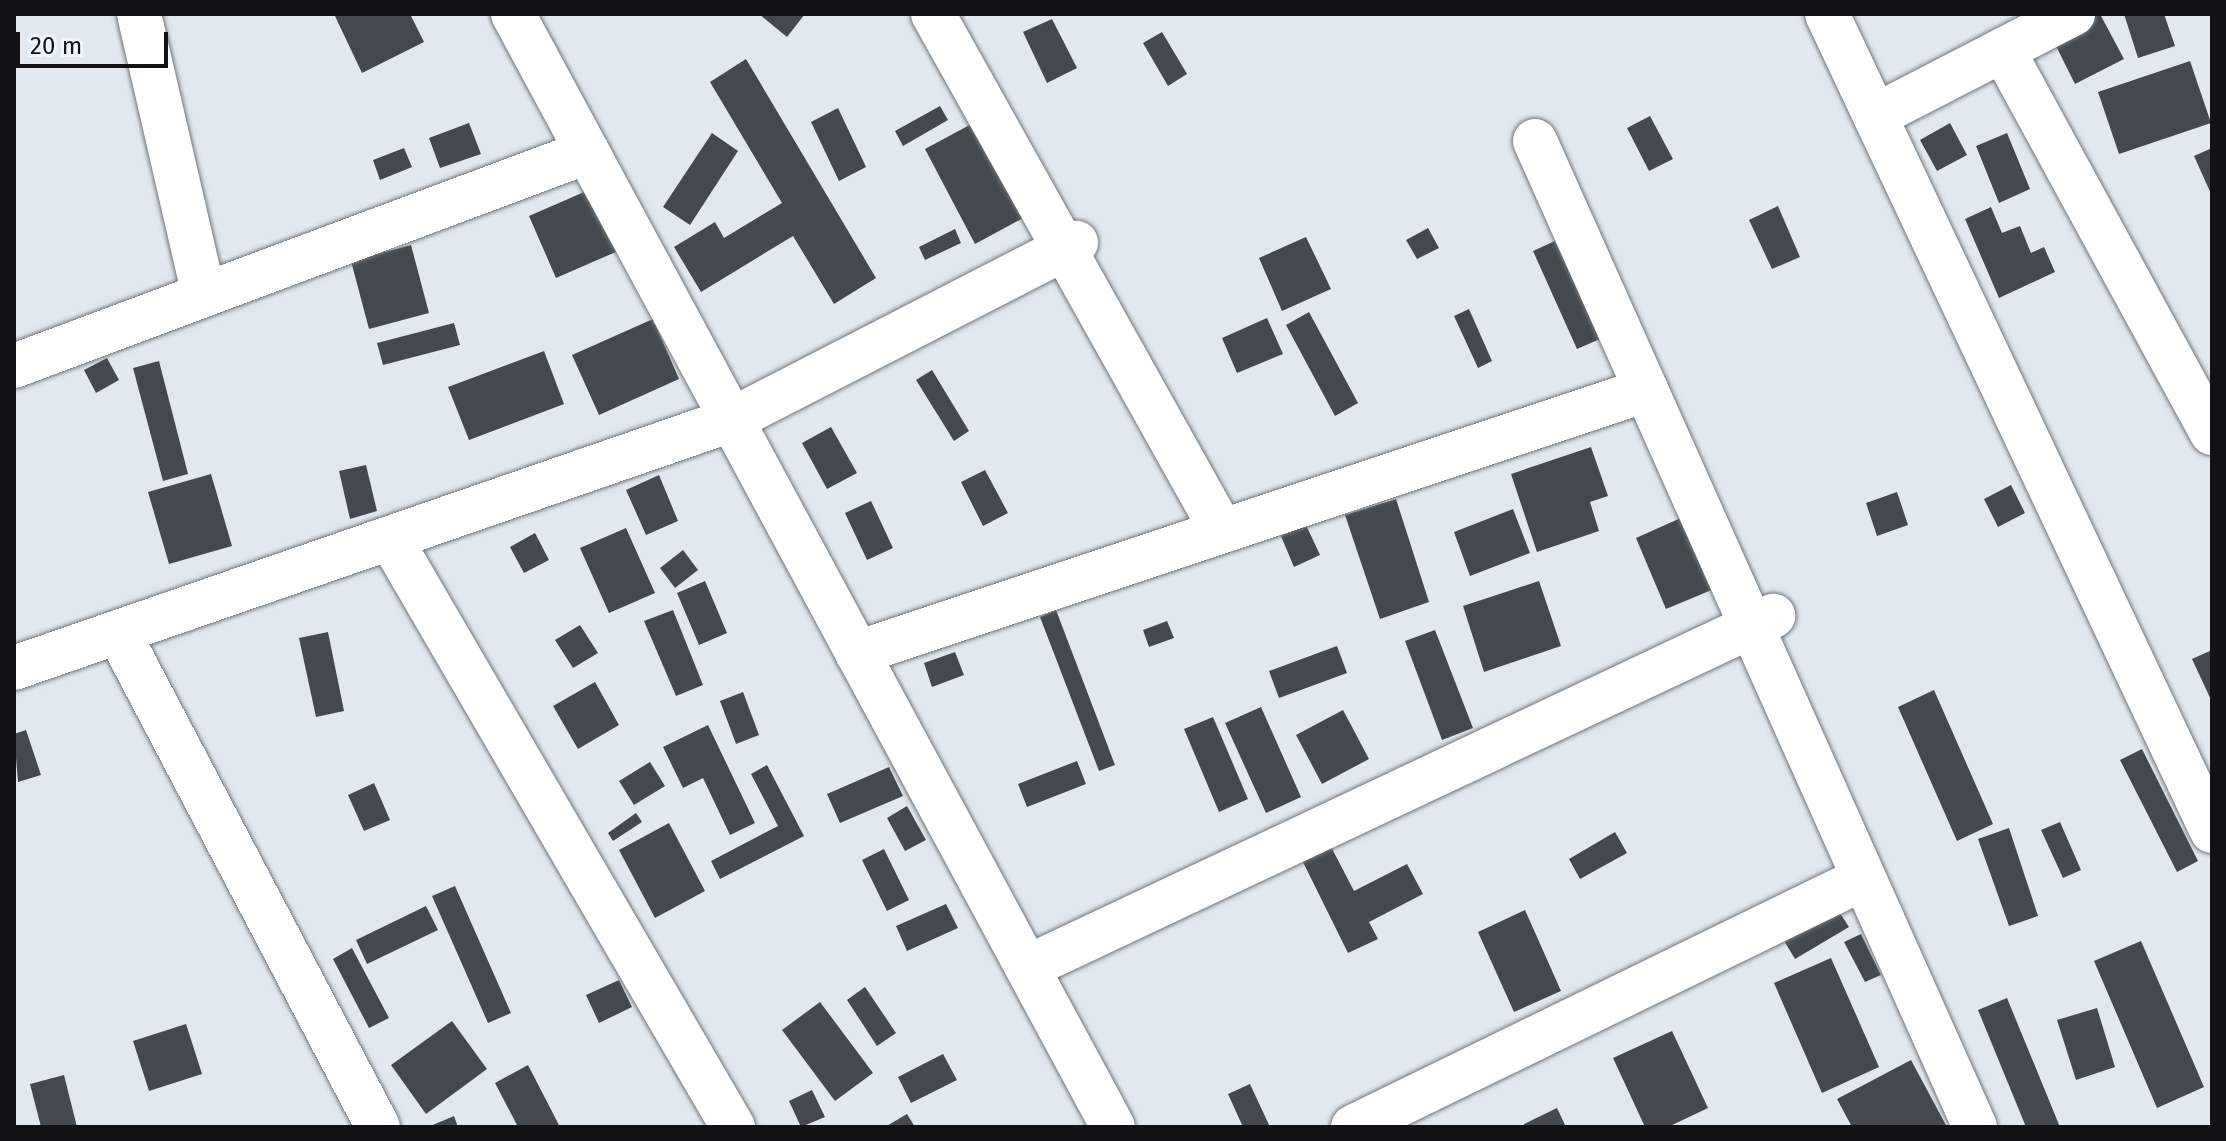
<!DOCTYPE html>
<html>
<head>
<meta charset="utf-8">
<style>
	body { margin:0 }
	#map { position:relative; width:2226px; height:1141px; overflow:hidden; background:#e2e8f0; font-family:"Fira Sans",sans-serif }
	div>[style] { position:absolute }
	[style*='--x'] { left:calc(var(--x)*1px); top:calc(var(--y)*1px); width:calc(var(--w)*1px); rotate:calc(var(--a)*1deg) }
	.building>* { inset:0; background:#44494f }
	.roads { filter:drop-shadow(0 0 2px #6f757b) drop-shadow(0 0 2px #6f757b) }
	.minor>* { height:44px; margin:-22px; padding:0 22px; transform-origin:22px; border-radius:22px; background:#fff }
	span { translate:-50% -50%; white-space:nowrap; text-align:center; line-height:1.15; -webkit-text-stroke:8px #eff6fd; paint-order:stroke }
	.frame { position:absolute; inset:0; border:16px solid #101215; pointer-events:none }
	.scale { position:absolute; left:16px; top:32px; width:152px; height:36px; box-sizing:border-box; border:4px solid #101215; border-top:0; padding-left:10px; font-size:24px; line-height:28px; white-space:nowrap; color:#101215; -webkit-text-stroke:6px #eff6fd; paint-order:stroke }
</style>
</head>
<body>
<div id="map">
	<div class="building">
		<i style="clip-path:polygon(334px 14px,410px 14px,424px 42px,362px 73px)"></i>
		<i style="clip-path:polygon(759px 14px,805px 14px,787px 37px)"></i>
		<i style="clip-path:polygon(2093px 14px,2100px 14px,2124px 59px,2075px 84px,2051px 36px)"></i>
		<i style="clip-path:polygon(2124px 14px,2164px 14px,2175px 46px,2138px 58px)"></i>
		<i style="clip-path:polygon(1052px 19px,1077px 68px,1047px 83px,1023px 32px)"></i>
		<i style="clip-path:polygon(1162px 32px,1187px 74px,1168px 86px,1143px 43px)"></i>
		<i style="clip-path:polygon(746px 59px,876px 278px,834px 304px,793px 236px,701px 292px,674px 247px,715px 222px,724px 238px,782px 203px,710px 82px)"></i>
		<i style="clip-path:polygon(2190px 61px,2211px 123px,2119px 154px,2098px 92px)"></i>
		<i style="clip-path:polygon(940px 106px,948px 120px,903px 146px,895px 131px)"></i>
		<i style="clip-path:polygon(838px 108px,866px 167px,839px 181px,811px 122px)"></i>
		<i style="clip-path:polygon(1650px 116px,1673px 159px,1649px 171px,1627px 128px)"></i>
		<i style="clip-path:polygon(977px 121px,1027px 216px,975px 244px,925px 149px)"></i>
		<i style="clip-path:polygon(469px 123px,481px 154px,440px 168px,429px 138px)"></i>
		<i style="clip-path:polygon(1950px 123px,1967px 155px,1937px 171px,1920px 140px)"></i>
		<i style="clip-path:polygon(712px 133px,738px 151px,690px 225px,663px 207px)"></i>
		<i style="clip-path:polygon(2007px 133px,2030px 189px,1999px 203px,1976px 146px)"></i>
		<i style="clip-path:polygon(404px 148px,412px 167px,380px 180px,373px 160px)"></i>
		<i style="clip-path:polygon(2212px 148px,2212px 196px,2194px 156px)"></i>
		<i style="clip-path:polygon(591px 189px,618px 251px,556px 278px,529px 216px)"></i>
		<i style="clip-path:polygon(1778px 206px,1800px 257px,1772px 269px,1749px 220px)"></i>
		<i style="clip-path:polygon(1991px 207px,2002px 233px,2020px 226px,2031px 253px,2044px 247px,2055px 272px,1999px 298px,1965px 219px)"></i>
		<i style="clip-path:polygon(1428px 228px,1439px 248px,1417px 259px,1406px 240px)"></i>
		<i style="clip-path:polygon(955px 229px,961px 243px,925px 260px,919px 247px)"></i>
		<i style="clip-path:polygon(1306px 237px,1331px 289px,1282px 311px,1259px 258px)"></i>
		<i style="clip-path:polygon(1555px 241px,1600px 339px,1577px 349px,1533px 251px)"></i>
		<i style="clip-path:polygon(411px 245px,429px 313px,369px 329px,351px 261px)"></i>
		<i style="clip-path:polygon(1469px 309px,1492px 361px,1478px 368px,1454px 316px)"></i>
		<i style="clip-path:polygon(1309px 312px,1358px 403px,1335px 416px,1286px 325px)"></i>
		<i style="clip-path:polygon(1267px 318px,1283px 354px,1237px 373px,1222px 338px)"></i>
		<i style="clip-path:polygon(653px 319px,679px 379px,599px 415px,572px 355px)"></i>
		<i style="clip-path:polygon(454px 323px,460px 345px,383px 365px,377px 343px)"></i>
		<i style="clip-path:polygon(544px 351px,564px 404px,469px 440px,448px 387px)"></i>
		<i style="clip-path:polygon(107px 358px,119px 380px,96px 393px,84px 370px)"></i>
		<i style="clip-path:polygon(159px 361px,188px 474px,163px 481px,133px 368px)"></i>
		<i style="clip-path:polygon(932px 370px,969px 431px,954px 441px,916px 380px)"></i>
		<i style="clip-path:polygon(831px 427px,857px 473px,827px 489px,802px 443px)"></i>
		<i style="clip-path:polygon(1591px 447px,1608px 496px,1590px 502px,1599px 531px,1537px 552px,1511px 474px)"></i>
		<i style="clip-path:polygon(366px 465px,377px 511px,350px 519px,339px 471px)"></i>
		<i style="clip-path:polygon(985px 470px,1008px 513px,983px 526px,961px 482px)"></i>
		<i style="clip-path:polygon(211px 474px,232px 546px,169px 564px,148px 492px)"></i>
		<i style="clip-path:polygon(659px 475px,678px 521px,646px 535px,626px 490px)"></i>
		<i style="clip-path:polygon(2011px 485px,2025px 513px,1998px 527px,1984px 499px)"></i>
		<i style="clip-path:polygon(1897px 492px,1908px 525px,1877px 536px,1866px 503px)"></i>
		<i style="clip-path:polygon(1396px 499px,1429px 602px,1380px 619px,1345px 515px)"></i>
		<i style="clip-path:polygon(871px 501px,893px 548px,867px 560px,845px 513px)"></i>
		<i style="clip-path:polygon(1513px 509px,1530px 553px,1470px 576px,1454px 532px)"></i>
		<i style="clip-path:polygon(1683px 517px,1714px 589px,1666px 609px,1636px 538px)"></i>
		<i style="clip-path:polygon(1306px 525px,1320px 555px,1294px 567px,1281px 536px)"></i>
		<i style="clip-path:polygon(626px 528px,655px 593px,609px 613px,580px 548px)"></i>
		<i style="clip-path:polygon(535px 533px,549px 560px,524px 573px,510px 547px)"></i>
		<i style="clip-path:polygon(683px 550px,698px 570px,675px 588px,660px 568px)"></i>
		<i style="clip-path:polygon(705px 581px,727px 633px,699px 645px,677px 593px)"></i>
		<i style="clip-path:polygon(1539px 581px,1561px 646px,1484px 672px,1463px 606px)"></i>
		<i style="clip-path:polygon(673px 610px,703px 685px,676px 696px,644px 621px)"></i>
		<i style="clip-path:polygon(1056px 610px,1115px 765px,1099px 771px,1040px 617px)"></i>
		<i style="clip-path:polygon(1167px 621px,1174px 638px,1149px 647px,1143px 630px)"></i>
		<i style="clip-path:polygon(580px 625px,598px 653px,573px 668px,555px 640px)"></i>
		<i style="clip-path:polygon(1435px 630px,1473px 728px,1442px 740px,1405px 641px)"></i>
		<i style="clip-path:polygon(328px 632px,344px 711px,316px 717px,299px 638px)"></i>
		<i style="clip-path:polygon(1337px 646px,1347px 673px,1279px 698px,1269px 671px)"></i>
		<i style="clip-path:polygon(2212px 650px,2212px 702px,2192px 659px)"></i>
		<i style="clip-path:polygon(955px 652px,964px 675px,932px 687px,924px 663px)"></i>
		<i style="clip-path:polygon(595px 682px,619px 725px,578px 749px,553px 706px)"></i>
		<i style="clip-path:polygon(1934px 690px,1993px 824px,1957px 841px,1898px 707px)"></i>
		<i style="clip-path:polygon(743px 692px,759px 735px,736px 744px,720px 701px)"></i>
		<i style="clip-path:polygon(1261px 707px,1301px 797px,1266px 813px,1225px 723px)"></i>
		<i style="clip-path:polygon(1343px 710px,1369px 759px,1322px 784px,1296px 735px)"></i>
		<i style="clip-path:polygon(1213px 717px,1248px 799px,1219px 812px,1184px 729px)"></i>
		<i style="clip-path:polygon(708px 725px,755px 823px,730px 835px,703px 778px,683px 788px,663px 747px)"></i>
		<i style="clip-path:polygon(26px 730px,41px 775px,18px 782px,14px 734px)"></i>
		<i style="clip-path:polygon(2142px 749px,2198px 861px,2177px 872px,2120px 760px)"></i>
		<i style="clip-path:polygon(1077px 761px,1086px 784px,1027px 807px,1018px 784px)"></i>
		<i style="clip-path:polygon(650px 762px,665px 786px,634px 805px,619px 781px)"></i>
		<i style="clip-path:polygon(767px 765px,804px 836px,720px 879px,711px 861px,778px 826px,751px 774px)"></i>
		<i style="clip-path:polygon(889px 767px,903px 796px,840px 823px,827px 794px)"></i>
		<i style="clip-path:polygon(374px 783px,390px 820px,364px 831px,348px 795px)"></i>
		<i style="clip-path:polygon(907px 806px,926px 840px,905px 851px,887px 818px)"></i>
		<i style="clip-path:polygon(636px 813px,642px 822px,613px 841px,608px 833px)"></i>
		<i style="clip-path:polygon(2060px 822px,2081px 870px,2063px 878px,2041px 830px)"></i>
		<i style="clip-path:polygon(669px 823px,705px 891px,655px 918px,619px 850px)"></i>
		<i style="clip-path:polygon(2009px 828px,2038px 916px,2009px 926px,1978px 839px)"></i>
		<i style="clip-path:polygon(1615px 832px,1627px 853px,1580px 879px,1569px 859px)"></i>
		<i style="clip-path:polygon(1327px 839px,1354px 891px,1407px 864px,1423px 894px,1369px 922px,1378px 939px,1348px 953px,1299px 854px)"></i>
		<i style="clip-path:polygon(884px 849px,909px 900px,887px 911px,862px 860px)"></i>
		<i style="clip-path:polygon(455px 886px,511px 1013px,488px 1023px,432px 896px)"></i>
		<i style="clip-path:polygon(946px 904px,958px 928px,907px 951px,896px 926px)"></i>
		<i style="clip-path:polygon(426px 906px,438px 930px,367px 964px,356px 940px)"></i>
		<i style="clip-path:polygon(1836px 907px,1849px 927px,1795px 959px,1783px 939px)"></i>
		<i style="clip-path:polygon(1525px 910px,1561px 991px,1514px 1012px,1478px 932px)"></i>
		<i style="clip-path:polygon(1861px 934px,1881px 975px,1865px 982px,1844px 942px)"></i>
		<i style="clip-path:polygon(2141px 941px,2204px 1087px,2157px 1108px,2094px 961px)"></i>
		<i style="clip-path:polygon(352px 948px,389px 1018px,369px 1028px,333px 959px)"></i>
		<i style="clip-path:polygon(1831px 958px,1879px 1067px,1822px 1093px,1774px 983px)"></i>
		<i style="clip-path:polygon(619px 980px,632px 1007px,599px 1023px,586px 995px)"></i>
		<i style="clip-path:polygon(865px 987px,896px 1033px,877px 1046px,847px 1000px)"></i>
		<i style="clip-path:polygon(2007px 998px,2060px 1127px,2026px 1127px,1978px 1010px)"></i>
		<i style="clip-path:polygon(820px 1002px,873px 1073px,835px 1101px,782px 1030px)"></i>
		<i style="clip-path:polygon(2097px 1008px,2115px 1067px,2076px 1080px,2057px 1020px)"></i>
		<i style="clip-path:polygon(452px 1021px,487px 1069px,426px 1114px,391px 1065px)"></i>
		<i style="clip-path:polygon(186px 1024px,202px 1074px,149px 1091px,133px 1041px)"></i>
		<i style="clip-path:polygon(1672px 1031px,1708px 1108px,1668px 1127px,1645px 1127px,1613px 1058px)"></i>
		<i style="clip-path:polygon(943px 1054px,957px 1080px,911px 1103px,898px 1077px)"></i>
		<i style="clip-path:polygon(1911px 1060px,1947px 1127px,1852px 1127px,1837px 1099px)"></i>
		<i style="clip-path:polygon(528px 1065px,560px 1127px,518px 1127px,495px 1083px)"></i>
		<i style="clip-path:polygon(64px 1075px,77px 1127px,41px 1127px,30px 1084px)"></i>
		<i style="clip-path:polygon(1250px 1084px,1270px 1127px,1243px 1127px,1228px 1094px)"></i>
		<i style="clip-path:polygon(812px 1090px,825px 1117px,801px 1127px,789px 1101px)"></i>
		<i style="clip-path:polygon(1557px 1108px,1566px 1127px,1525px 1127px,1524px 1124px)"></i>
		<i style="clip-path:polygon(907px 1114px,915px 1127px,885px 1127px)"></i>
		<i style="clip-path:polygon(454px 1116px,458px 1127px,428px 1127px)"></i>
	</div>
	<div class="roads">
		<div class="minor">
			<i style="--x:139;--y:14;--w:288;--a:77"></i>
			<i style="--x:513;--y:14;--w:1264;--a:61.67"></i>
			<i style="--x:933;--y:14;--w:592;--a:60.8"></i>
			<i style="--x:1827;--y:14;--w:903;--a:64.77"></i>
			<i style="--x:2003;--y:50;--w:436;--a:61.4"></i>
			<i style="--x:1875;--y:116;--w:223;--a:-27.3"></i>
			<i style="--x:1535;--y:141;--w:1080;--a:65.95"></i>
			<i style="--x:14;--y:366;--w:612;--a:-20.48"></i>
			<i style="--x:390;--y:538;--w:682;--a:59.79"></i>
			<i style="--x:118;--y:632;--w:559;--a:62.29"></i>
			<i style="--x:857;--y:653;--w:832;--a:-18.43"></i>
			<i style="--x:14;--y:668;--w:759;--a:-19.08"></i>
			<i style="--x:731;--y:420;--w:388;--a:-27.2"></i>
			<i style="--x:1028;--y:967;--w:824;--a:-25.23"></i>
			<i style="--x:1353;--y:1127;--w:568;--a:-25.98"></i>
		</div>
	</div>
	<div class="frame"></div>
	<div class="scale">20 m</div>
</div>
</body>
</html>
